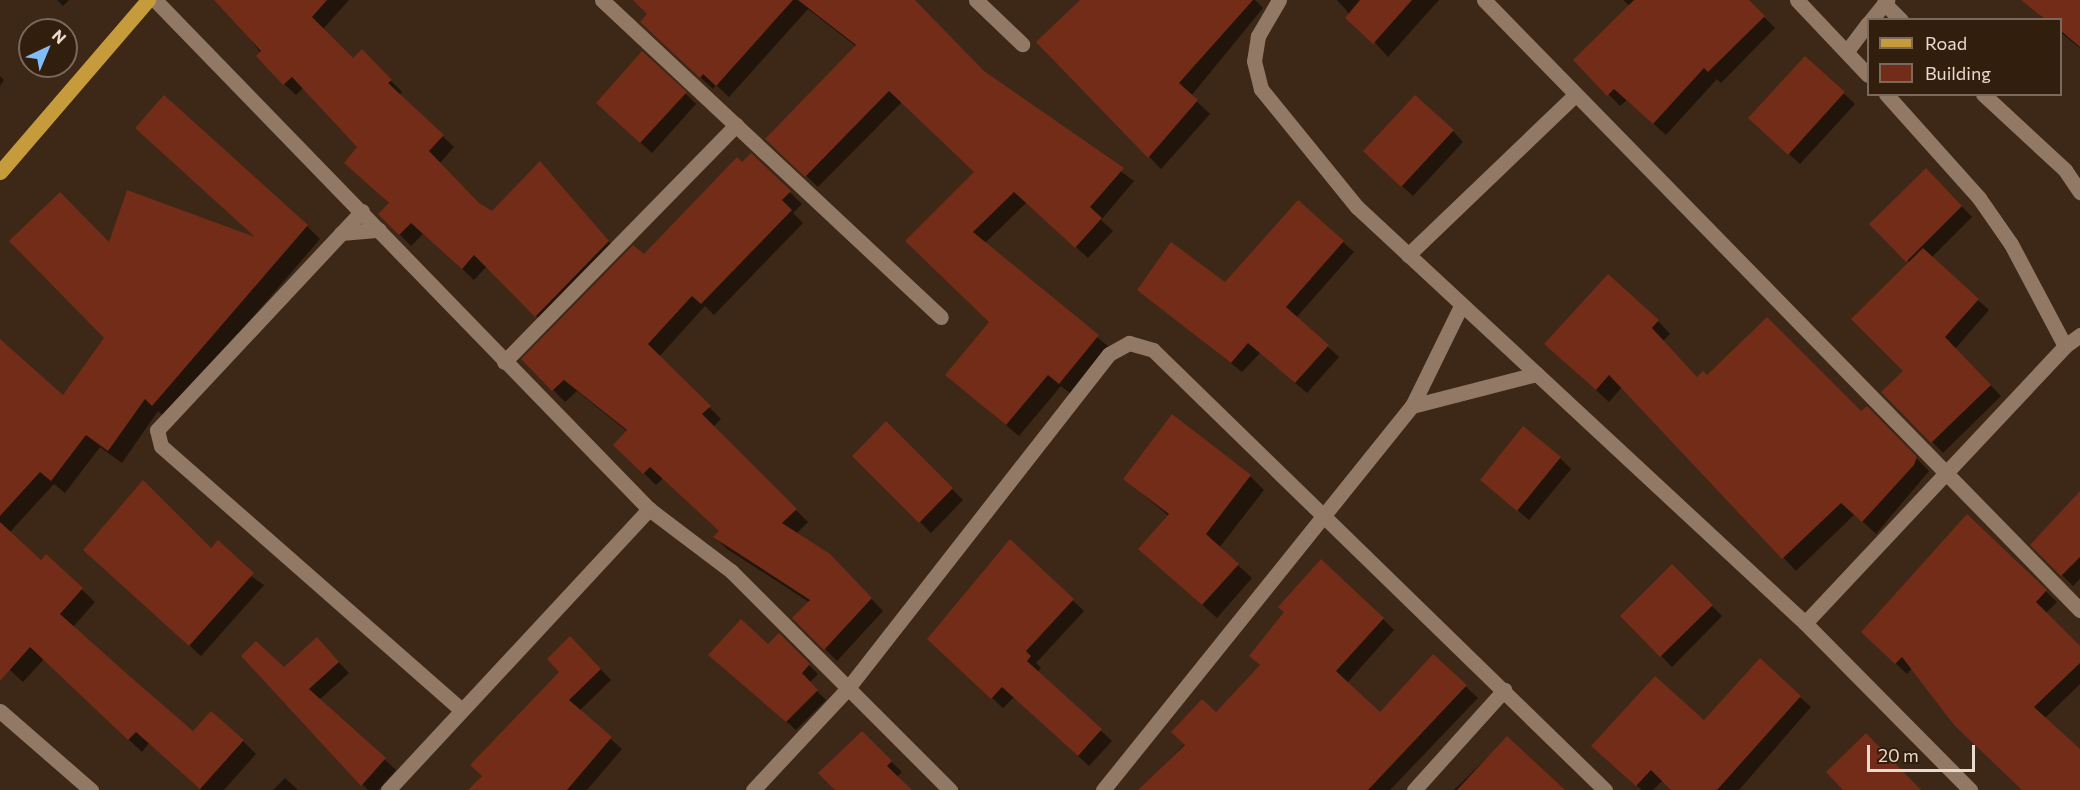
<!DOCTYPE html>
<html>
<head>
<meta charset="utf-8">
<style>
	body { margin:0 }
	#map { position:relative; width:2080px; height:790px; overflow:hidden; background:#3d2716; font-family:Commissioner,sans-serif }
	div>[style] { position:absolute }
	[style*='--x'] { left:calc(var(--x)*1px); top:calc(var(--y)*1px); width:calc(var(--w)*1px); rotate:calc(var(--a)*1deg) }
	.shadow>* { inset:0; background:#0007 }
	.building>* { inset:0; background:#722c18 }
	.minor>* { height:15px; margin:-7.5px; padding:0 7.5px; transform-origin:7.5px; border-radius:7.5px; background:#927966 }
	.major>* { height:15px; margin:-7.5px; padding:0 7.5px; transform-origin:7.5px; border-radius:7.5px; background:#c69b3c }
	span { translate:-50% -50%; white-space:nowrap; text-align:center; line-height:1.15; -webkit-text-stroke:6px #321e0d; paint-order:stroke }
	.legend { position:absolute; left:1867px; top:18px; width:195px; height:78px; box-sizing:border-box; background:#321e0d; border:2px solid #7b695b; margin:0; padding:8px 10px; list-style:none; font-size:18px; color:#e8dacf }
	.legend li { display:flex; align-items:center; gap:12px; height:30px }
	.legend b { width:30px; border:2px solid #7b695b }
	.north { position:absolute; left:18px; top:18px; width:60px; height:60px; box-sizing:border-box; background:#321e0d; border:2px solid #7b695b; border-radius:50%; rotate:44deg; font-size:16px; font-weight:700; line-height:24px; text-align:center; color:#e8dacf }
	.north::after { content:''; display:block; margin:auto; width:21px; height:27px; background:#81bcfa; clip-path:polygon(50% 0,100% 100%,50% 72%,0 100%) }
	.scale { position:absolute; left:1867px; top:745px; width:108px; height:27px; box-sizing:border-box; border:3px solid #e8dacf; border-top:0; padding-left:8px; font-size:18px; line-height:21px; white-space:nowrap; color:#e8dacf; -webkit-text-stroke:4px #321e0d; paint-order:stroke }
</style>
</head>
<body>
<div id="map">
	<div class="shadow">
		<i style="clip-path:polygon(57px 0,69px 0,63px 6px)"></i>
		<i style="clip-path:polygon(221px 0,349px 0,323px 29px,353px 60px,362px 51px,402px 92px,399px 95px,454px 147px,439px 164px,479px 205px,493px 213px,552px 175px,619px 254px,547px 327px,487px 266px,474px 280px,424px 233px,411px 246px,380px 214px,390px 204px,357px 174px,360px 147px,304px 87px,296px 95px,284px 84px)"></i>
		<i style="clip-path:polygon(634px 0,911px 0,983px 72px,1134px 181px,1101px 220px,1113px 231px,1088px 258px,1027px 202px,985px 243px,1110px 348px,1072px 395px,1061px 386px,1019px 436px,947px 375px,991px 322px,907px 241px,976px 172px,902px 102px,818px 187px,779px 150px,857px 47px,808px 9px,729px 97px,716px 85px,713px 89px,654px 34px,649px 14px)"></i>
		<i style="clip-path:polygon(1082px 0,1255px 0,1263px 8px,1191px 96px,1210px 114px,1161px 169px,1038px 42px)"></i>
		<i style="clip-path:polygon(1337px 0,1439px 0,1388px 57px)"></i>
		<i style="clip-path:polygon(1623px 0,1747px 0,1775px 28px,1721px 83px,1717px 79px,1666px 135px,1627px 100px,1620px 106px,1575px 60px,1630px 6px)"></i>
		<i style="clip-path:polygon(2032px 0,2080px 0,2080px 48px,2060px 32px,2060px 20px,2045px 20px,2029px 4px)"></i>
		<i style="clip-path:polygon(1806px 58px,1855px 104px,1800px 164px,1761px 129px)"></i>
		<i style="clip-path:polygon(0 76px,4px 80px,0 86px)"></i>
		<i style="clip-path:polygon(686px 94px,696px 104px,652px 153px,609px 114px)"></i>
		<i style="clip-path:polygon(1453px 131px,1463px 142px,1413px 196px,1376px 162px)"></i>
		<i style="clip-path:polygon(751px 155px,802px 204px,793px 213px,803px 223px,714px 315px,705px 306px,659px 357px,721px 419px,713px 427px,808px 522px,796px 534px,829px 555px,883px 611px,837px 661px,794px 618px,809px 602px,727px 549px,715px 537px,721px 531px,663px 478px,656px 485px,615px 445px,628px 432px,577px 391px,565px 402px,523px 359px,644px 256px)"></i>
		<i style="clip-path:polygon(1926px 170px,1972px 217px,1931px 258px,1989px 310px,1955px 349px,2001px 396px,1943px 453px,1883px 392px,1905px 371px,1910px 263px,1871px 224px)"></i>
		<i style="clip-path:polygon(307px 226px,320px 239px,166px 418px,158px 411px,122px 463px,100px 447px,65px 493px,54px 484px,9px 533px,41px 562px,46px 556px,95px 602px,73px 627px,193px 733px,243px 741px,256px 754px,224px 790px,202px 790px,149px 743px,142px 752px,44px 659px,23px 682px,0 661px,0 343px,63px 398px,106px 338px,110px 245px,259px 240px)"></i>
		<i style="clip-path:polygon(1343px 242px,1354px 252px,1296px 318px,1339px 357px,1307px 393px,1260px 353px,1242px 372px,1139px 290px,1226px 284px)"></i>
		<i style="clip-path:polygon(1658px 321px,1670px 334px,1663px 341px,1698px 379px,1861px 413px,1867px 408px,1929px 471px,1876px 534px,1855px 514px,1796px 571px,1622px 387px,1609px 402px,1559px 356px)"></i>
		<i style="clip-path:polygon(886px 424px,963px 500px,931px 533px,854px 456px)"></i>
		<i style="clip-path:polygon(1560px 458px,1571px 469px,1529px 520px,1482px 480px)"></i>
		<i style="clip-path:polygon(1250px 476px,1264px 490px,1219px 548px,1252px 578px,1217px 618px,1140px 549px,1169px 516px,1125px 479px)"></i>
		<i style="clip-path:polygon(2080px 493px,2080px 579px,2073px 586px,2032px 545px)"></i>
		<i style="clip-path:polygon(1967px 516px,2057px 602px,2046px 613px,2080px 648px,2080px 684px,2044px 719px,2080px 751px,2080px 790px,2024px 790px,1912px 668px,1907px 674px,1874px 643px)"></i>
		<i style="clip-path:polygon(1010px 541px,1084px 611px,1036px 663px,1041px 668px,1037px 672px,1112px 741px,1089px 766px,1014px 697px,1003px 708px,940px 650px)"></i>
		<i style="clip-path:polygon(212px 550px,264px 585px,201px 656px,96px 561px)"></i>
		<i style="clip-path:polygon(1672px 566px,1722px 616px,1672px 667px,1622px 616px)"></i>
		<i style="clip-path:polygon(1383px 619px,1394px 630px,1347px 683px,1380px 714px,1433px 656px,1478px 698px,1390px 790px,1140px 790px,1261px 666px,1251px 656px)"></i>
		<i style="clip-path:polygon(779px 635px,818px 674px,809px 683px,826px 700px,796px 730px,719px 664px,768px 646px)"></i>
		<i style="clip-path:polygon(570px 638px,611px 680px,579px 711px,622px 749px,587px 790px,471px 790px,561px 672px)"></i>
		<i style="clip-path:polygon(327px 650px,349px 673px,319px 700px,396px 770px,378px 790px,368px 790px,243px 656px,284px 669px)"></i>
		<i style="clip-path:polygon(1800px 697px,1811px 707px,1739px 790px,1673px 790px,1663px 780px,1653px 790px,1642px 790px,1604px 756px)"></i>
		<i style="clip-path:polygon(862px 733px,902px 772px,897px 777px,910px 790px,837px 790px)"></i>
		<i style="clip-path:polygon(1507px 738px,1562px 790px,1454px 790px)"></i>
		<i style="clip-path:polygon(285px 778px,298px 790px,273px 790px)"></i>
	</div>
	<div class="building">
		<i style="clip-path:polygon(214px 0,327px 0,312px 17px,353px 58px,362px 49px,392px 80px,388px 83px,444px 135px,429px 151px,479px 203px,492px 211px,540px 161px,609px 241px,535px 317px,474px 255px,462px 269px,411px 223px,399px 235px,378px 214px,389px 203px,344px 163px,357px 147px,292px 77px,283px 85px,256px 56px,261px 51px)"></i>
		<i style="clip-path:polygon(633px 0,793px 0,716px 86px,703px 74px,700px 78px,640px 22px,647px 14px)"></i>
		<i style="clip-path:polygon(798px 0,915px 0,984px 71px,1124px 168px,1090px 207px,1102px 218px,1075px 248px,1014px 192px,973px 232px,1099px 335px,1059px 384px,1048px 375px,1006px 425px,945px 375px,989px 322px,905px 241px,974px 172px,889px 91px,805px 177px,765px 139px,856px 45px)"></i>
		<i style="clip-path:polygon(1080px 0,1253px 0,1179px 83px,1198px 100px,1148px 158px,1036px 42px)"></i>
		<i style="clip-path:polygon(1360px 0,1412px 0,1373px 44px,1345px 18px)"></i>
		<i style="clip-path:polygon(1634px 0,1749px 0,1765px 16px,1708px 72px,1704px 68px,1653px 124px,1614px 89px,1607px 96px,1573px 60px)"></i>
		<i style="clip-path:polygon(2021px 0,2080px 0,2080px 47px,2061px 31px,2061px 20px,2046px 20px)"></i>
		<i style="clip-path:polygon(642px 51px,687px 92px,640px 143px,596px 103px)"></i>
		<i style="clip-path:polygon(1805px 56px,1845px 92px,1788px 155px,1748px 118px)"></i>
		<i style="clip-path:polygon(164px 95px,308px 225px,152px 406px,145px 399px,108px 451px,86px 435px,51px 481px,40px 472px,0 516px,0 339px,63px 395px,104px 338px,9px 241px,60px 192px,109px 242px,127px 190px,255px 237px,135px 128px)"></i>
		<i style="clip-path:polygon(1415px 95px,1454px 130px,1401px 187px,1363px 151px)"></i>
		<i style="clip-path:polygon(751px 153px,791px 191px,782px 200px,792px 210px,701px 304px,692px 296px,648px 344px,711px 406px,702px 414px,797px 509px,782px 523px,830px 554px,872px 598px,824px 650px,792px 618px,810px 600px,713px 537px,719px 531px,650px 467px,643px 474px,613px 445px,627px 430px,564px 380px,552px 391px,521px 359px,633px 245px,644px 254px,737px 157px,742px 162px)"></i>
		<i style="clip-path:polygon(1926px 168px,1962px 206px,1906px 262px,1869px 224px)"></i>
		<i style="clip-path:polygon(1298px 200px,1344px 241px,1286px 307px,1329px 345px,1295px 383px,1248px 343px,1231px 363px,1137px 290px,1171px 242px,1225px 282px)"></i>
		<i style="clip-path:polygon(1923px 248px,1979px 299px,1945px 337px,1991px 385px,1931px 443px,1881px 392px,1903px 371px,1851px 319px)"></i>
		<i style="clip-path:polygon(1608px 274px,1659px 320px,1652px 328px,1697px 377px,1703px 371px,1707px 375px,1767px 317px,1861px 411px,1867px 406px,1917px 457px,1914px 465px,1862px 522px,1841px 503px,1782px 559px,1609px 375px,1596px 390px,1544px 344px)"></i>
		<i style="clip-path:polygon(1172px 414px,1251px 475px,1206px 534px,1239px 564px,1202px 605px,1138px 549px,1169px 514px,1123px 479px)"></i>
		<i style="clip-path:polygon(886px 421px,953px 488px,919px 523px,852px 456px)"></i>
		<i style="clip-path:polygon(1523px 426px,1561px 457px,1517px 511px,1480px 480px)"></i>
		<i style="clip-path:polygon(143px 480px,211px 548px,218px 540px,254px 573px,189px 646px,83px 550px)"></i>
		<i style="clip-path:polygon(2080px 491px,2080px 557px,2061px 576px,2030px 545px)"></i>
		<i style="clip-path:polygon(1967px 514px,2047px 590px,2036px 602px,2080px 646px,2080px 663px,2034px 707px,2080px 749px,2080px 790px,2022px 790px,1954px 725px,1902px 657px,1895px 664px,1861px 632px)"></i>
		<i style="clip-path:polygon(0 522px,41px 560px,46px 554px,83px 588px,60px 614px,134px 680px,193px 731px,211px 711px,244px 740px,200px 789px,136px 732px,128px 740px,30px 647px,0 681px)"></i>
		<i style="clip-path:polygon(1010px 539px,1074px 599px,1026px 651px,1031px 656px,1027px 661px,1102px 729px,1078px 756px,1002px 687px,991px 699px,927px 639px)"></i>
		<i style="clip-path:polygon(1321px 559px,1384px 618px,1336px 671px,1380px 712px,1433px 654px,1467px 685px,1368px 790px,1138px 790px,1185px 745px,1171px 732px,1202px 699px,1216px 712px,1260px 665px,1249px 656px,1284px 612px,1278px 607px)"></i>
		<i style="clip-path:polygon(1672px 564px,1713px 605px,1660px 657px,1620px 616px)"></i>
		<i style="clip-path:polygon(741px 619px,768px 644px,779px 633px,810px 664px,802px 673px,818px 690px,786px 722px,708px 655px)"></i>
		<i style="clip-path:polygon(570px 636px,601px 669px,569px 700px,612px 737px,567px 790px,468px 790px,482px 776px,470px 765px,559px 672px,547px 659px)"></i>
		<i style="clip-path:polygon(317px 637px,339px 662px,309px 689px,386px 758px,361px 786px,241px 656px,256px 641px,284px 667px)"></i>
		<i style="clip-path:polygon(1760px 658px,1801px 696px,1717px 790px,1671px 790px,1651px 770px,1636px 786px,1591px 746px,1655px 676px,1704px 720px)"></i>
		<i style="clip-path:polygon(862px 731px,892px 761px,887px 766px,912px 790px,835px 790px,818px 773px)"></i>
		<i style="clip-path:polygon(1866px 733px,1921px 790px,1843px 790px,1826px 772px)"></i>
		<i style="clip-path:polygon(1507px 736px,1565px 790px,1457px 790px)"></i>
	</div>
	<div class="minor">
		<i style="--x:155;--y:0;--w:709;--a:45.86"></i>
		<i style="--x:649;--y:509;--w:103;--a:37.1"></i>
		<i style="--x:731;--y:571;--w:310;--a:45"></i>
		<i style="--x:602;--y:0;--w:464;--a:43.1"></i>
		<i style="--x:976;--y:0;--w:64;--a:43.7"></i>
		<i style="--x:1279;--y:0;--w:42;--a:120.3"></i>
		<i style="--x:1258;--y:36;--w:25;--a:99"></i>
		<i style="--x:1254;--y:61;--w:29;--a:76"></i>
		<i style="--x:1261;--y:89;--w:152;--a:50.9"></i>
		<i style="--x:1357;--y:207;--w:611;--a:42.88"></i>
		<i style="--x:1805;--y:623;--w:235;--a:45.3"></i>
		<i style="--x:1484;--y:0;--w:853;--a:45.67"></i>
		<i style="--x:1797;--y:0;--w:103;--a:46.6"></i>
		<i style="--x:1884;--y:3;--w:24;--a:45"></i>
		<i style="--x:1871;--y:20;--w:26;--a:-51"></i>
		<i style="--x:1847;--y:51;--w:35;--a:-53"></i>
		<i style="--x:1886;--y:94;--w:140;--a:48.2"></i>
		<i style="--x:1979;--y:198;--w:56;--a:55.2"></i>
		<i style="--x:2011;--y:244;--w:115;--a:62.1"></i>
		<i style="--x:2065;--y:346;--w:19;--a:-36"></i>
		<i style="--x:1983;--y:94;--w:112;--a:42.8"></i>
		<i style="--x:2065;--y:170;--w:27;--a:56"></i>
		<i style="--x:362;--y:211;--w:300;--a:133.1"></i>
		<i style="--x:157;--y:430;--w:16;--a:76"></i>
		<i style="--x:161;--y:446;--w:400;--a:41.3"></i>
		<i style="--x:341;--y:233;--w:38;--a:-5"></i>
		<i style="--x:1408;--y:255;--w:230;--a:-43.8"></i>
		<i style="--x:504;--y:362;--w:332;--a:-45.6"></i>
		<i style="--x:1412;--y:406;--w:129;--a:-14.4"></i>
		<i style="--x:1805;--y:623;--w:380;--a:-46.8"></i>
		<i style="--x:0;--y:711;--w:121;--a:41"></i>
		<i style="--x:388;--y:790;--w:384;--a:-47.1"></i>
		<i style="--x:753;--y:790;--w:139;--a:-47"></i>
		<i style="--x:848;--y:688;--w:424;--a:-52"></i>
		<i style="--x:1109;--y:354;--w:23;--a:-29"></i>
		<i style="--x:1129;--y:343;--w:25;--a:16"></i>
		<i style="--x:1153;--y:350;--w:631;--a:44.23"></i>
		<i style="--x:1103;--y:790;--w:493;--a:-51.2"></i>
		<i style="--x:1412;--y:406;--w:111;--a:-63.9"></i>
		<i style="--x:1414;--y:790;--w:135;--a:-48"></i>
	</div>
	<div class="major">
		<i style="--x:0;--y:172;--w:227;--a:-49.3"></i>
	</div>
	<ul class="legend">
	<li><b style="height:8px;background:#c69b3c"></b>Road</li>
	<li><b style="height:16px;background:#722c18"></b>Building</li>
	</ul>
	<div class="north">N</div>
	<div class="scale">20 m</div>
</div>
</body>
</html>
